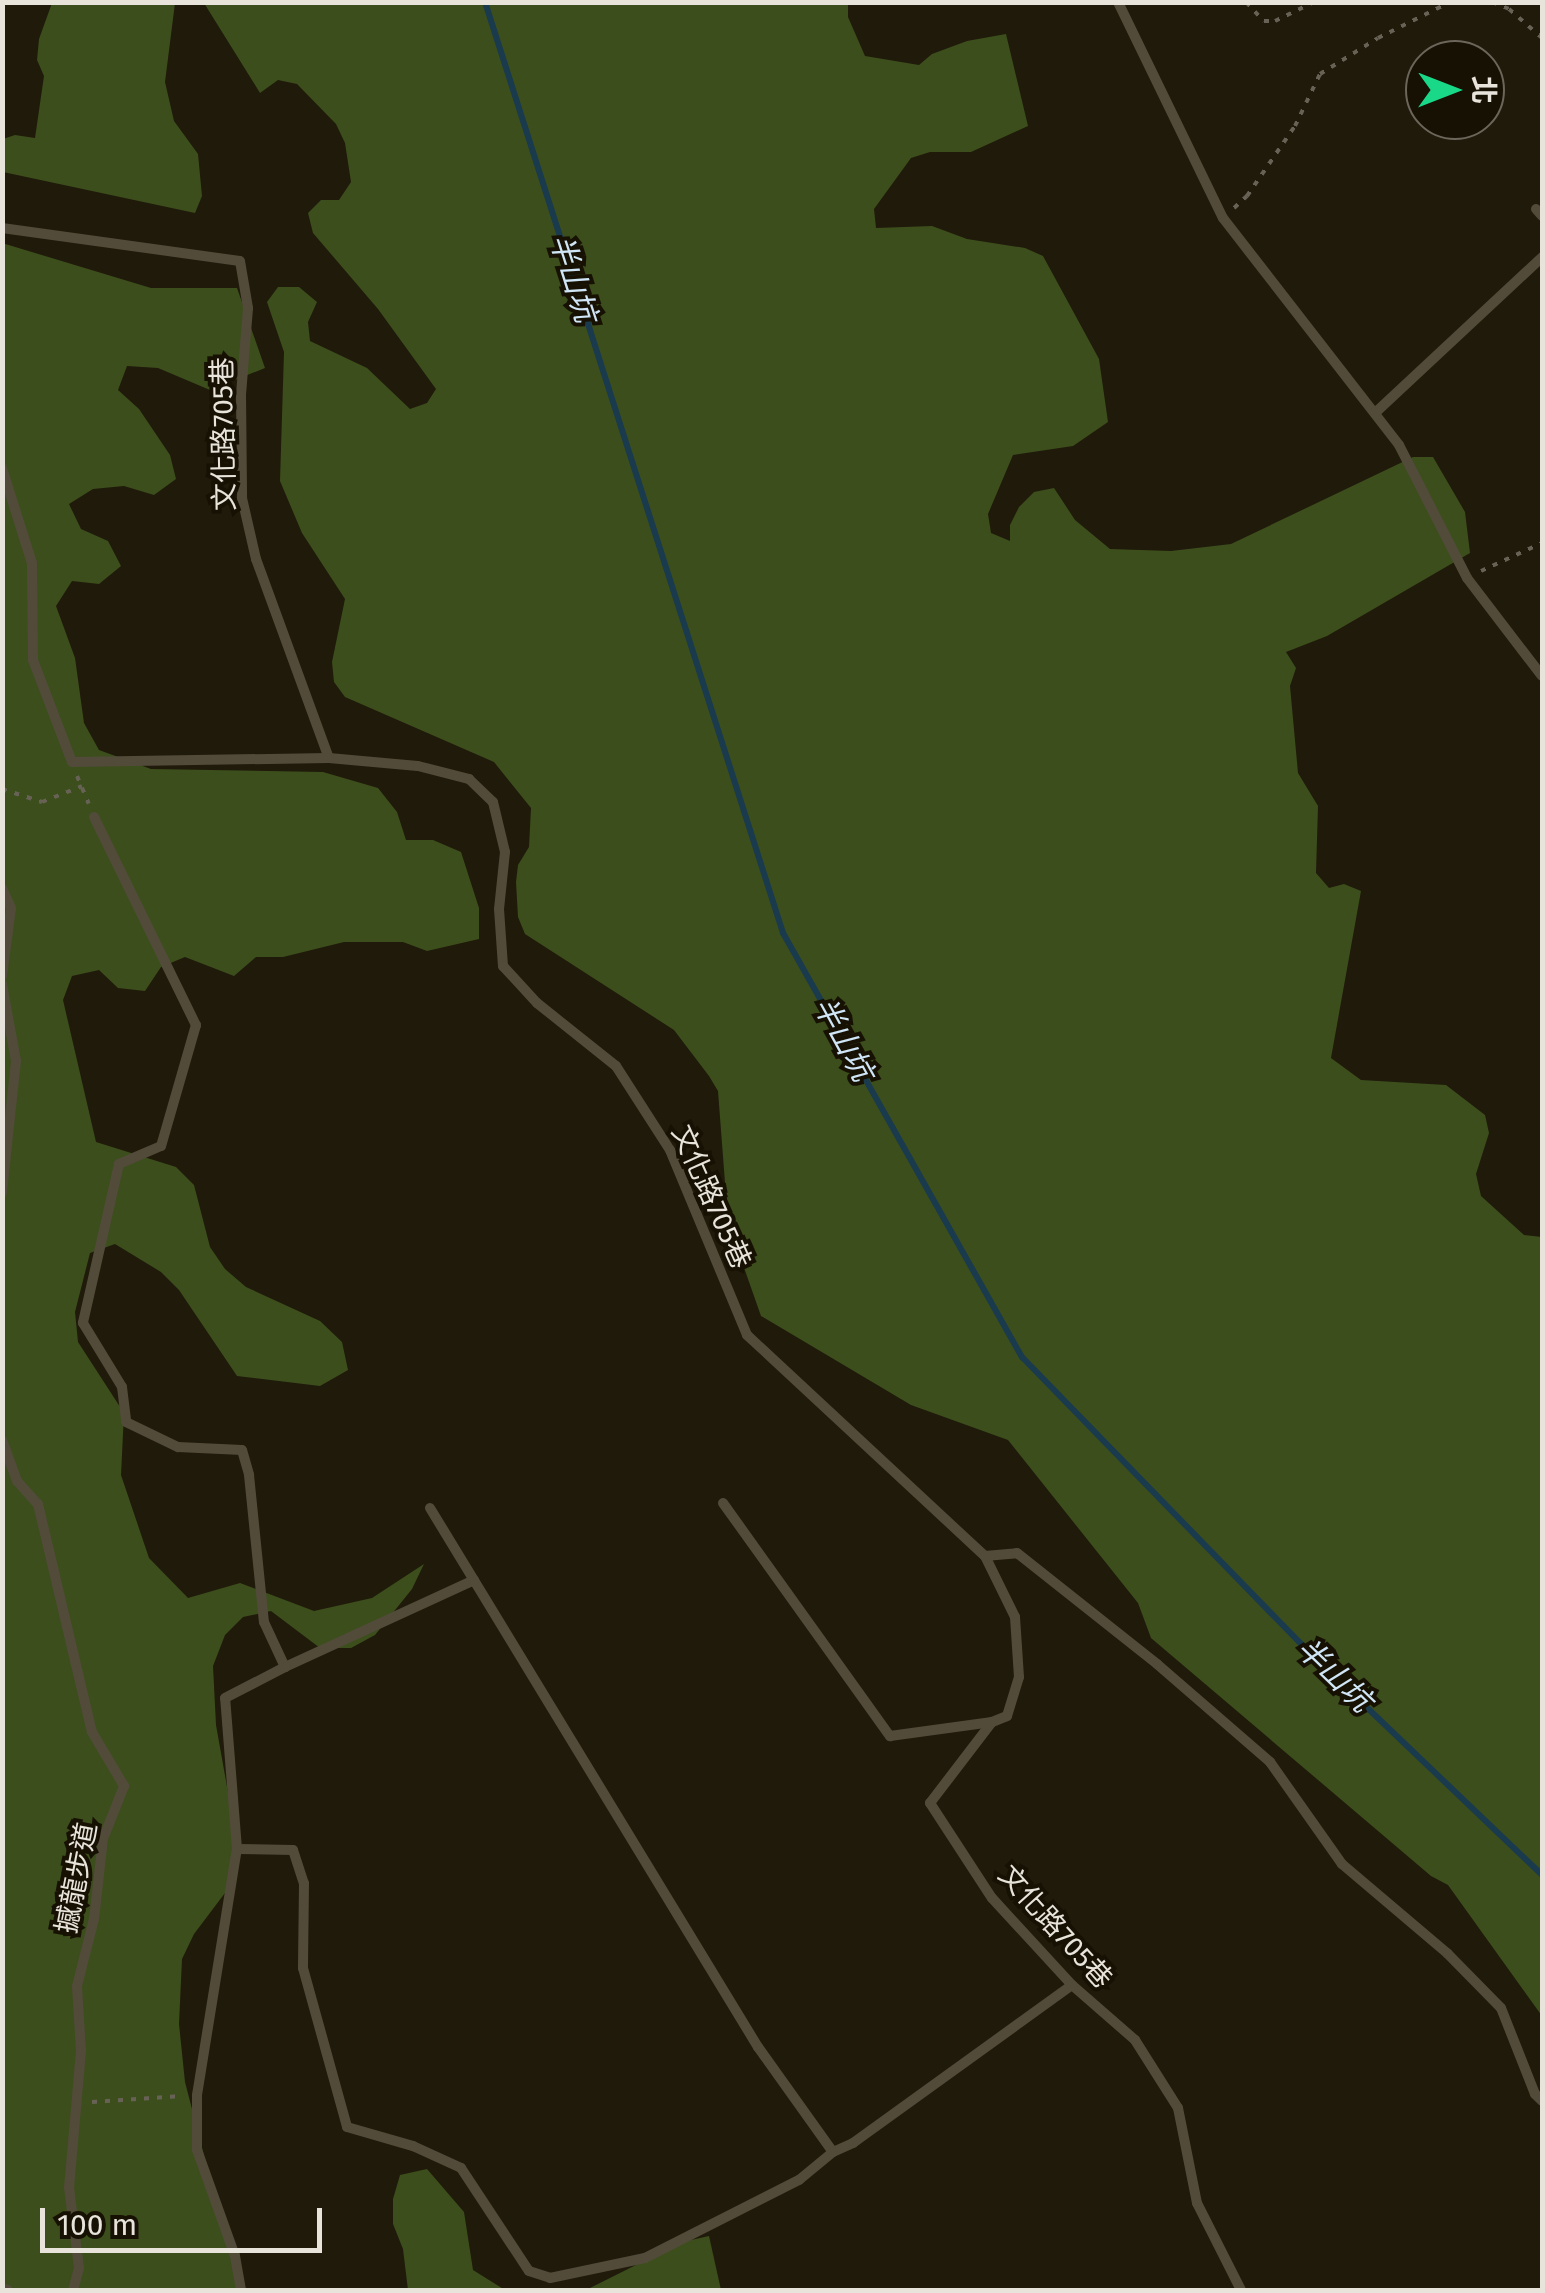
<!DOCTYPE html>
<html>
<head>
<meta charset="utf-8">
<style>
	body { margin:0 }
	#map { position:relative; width:1545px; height:2293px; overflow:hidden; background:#201a0b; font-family:"Fira Sans","Noto Sans TC",sans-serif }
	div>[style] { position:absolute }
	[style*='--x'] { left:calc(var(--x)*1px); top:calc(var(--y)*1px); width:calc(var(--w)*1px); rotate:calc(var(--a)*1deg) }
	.forest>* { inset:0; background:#3c4e1c }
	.stream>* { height:6px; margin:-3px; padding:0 3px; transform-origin:3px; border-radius:3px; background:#1a3a4e }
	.path>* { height:4px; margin-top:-2px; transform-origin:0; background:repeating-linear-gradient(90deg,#676255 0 5px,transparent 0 13px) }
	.service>* { height:10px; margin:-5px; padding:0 5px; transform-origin:5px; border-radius:5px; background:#524b3a }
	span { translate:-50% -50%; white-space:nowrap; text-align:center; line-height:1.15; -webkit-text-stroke:8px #171104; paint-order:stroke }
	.street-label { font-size:28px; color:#e8e4db }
	.water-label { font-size:30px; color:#d0e6f6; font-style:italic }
	.frame { position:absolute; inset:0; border:5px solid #e8e4db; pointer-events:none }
	.north { position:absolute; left:1405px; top:40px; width:100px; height:100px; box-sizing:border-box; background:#171104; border:2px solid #6b655a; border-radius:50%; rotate:90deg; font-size:28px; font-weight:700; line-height:40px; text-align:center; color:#e8e4db }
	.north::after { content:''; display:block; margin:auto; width:35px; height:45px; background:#19d989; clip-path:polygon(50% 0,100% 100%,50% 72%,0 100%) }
	.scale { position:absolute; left:40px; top:2208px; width:282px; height:45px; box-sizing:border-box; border:5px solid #e8e4db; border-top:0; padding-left:12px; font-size:30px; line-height:35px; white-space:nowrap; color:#e8e4db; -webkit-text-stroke:8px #171104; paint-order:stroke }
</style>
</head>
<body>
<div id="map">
	<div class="forest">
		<i style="clip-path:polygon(52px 3px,175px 3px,165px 82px,174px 121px,198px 154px,202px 196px,195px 213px,3px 172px,3px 139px,15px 135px,35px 138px,44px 76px,37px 60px,39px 39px)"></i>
		<i style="clip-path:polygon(204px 3px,848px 3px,848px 17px,865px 56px,919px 65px,932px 54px,967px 41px,1006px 34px,1028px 126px,971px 152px,930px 152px,911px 158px,874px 209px,876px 228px,932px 226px,967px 239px,1025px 248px,1043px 256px,1099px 359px,1108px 422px,1073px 446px,1013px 455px,988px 514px,991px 533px,1010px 541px,1010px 525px,1019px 507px,1034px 492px,1054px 488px,1075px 520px,1110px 549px,1171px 551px,1231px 544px,1413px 457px,1433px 457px,1465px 512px,1470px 553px,1327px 636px,1286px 652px,1296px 668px,1290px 686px,1298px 773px,1318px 806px,1316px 873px,1329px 888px,1344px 884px,1361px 891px,1331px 1058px,1361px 1080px,1446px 1085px,1485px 1115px,1489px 1133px,1476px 1174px,1481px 1196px,1524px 1235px,1542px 1237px,1542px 2016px,1448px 1885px,1431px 1876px,1151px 1638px,1138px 1603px,1008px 1440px,911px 1405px,761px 1316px,728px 1222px,718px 1091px,709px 1076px,674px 1030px,525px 934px,518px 917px,516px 882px,518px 865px,529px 847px,531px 808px,494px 762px,345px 697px,334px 682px,332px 662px,345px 599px,302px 533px,280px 481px,284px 352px,267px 302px,278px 287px,299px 287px,317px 302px,308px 322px,310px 341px,367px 368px,410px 409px,427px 403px,436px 389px,378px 309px,313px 233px,308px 213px,321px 200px,339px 200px,351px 182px,345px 143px,336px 124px,297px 84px,278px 80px,260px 93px)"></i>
		<i style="clip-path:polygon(2px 243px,151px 288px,237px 288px,265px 368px,210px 390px,158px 368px,127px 366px,118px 390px,139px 409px,170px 455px,176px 479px,154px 495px,124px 486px,93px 489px,69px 504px,81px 529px,108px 541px,121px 566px,99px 584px,72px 581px,56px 606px,75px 658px,84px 723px,99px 750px,151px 769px,323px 772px,378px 788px,397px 812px,406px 840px,433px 840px,461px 852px,479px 908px,479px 939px,427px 951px,403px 942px,344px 942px,283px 957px,256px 957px,234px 976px,185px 957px,161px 967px,145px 991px,118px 988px,99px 970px,72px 976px,63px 1000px,96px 1142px,176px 1167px,194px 1185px,210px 1247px,225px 1269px,246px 1287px,320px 1321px,342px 1342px,348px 1370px,320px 1386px,237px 1376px,179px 1290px,161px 1272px,115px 1244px,90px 1253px,75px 1312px,78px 1342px,124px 1413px,121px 1475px,149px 1558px,188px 1598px,240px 1583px,314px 1611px,372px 1598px,424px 1564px,412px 1589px,375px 1635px,351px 1648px,320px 1648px,271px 1611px,243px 1617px,225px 1635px,213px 1666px,216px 1725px,234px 1826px,231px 1885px,194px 1934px,182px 1959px,179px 2024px,185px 2082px,239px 2290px,3px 2290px)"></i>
		<i style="clip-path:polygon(427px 2169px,464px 2212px,473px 2270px,505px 2290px,408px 2290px,403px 2249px,393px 2224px,393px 2199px,400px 2175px)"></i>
		<i style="clip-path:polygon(709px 2236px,721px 2290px,586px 2290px,682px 2242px)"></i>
	</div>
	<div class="stream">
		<i style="--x:485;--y:2;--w:978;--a:72.25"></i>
		<i style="--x:783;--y:933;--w:487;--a:60.6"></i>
		<i style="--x:1022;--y:1357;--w:417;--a:45.8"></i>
		<i style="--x:1313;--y:1656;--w:317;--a:43.7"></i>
	</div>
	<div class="path">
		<i style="--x:1246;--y:2;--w:26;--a:47"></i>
		<i style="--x:1264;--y:21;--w:11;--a:0"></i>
		<i style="--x:1275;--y:21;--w:43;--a:-26"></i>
		<i style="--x:1492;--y:2;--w:18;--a:22"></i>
		<i style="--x:1509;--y:9;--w:44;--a:41.3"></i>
		<i style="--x:1234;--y:208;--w:18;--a:-43"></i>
		<i style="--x:1247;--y:196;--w:85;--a:-55.6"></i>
		<i style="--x:1295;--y:126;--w:58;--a:-64.3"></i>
		<i style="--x:1320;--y:74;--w:68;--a:-31.8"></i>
		<i style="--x:1378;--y:38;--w:80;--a:-26.6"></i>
		<i style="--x:1481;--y:571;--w:67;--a:-24.7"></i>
		<i style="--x:77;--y:776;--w:30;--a:67"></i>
		<i style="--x:2;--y:789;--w:42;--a:18"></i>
		<i style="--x:42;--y:802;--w:43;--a:-21.8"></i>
		<i style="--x:92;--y:2102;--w:90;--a:-3.8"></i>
	</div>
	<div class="service">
		<i style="--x:1118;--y:2;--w:240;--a:64.1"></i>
		<i style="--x:1223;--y:218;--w:287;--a:52.2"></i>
		<i style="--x:1399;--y:445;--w:149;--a:62.9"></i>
		<i style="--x:1467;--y:578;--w:123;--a:52.6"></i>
		<i style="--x:1536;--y:209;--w:9;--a:49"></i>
		<i style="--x:2;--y:228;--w:240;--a:7.9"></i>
		<i style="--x:240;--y:261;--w:48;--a:80.3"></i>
		<i style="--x:248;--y:308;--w:87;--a:94.6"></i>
		<i style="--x:241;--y:395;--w:103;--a:89.4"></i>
		<i style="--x:242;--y:498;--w:63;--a:77.1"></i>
		<i style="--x:256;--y:559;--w:212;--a:69.9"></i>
		<i style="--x:329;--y:758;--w:89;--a:5.1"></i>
		<i style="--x:418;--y:766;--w:53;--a:14.3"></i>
		<i style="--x:469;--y:779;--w:33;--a:44"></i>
		<i style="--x:493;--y:802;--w:51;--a:76.5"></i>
		<i style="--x:505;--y:852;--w:57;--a:96"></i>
		<i style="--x:499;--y:909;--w:57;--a:86"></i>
		<i style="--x:503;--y:966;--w:50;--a:47.4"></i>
		<i style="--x:537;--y:1003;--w:101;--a:38.6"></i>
		<i style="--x:616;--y:1066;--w:100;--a:57.3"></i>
		<i style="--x:670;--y:1150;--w:200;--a:67.4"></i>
		<i style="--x:747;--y:1335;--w:325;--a:42.9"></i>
		<i style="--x:985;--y:1556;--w:68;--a:63.8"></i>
		<i style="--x:1015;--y:1617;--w:60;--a:86.2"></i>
		<i style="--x:1019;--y:1677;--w:41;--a:107.1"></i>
		<i style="--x:1007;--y:1716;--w:16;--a:158"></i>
		<i style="--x:992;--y:1722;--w:102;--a:127.4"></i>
		<i style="--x:930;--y:1803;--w:113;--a:56.9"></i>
		<i style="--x:992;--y:1898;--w:118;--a:47.4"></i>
		<i style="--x:1072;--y:1985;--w:84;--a:41.1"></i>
		<i style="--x:1135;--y:2040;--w:80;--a:57.7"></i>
		<i style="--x:1178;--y:2108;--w:97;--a:78.7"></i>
		<i style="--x:1197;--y:2203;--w:97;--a:63.2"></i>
		<i style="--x:1375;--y:413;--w:229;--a:-43"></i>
		<i style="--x:2;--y:468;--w:100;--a:72.5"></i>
		<i style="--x:32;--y:563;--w:97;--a:89.4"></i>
		<i style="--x:33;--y:660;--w:109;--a:69.1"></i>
		<i style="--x:72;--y:762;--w:257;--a:-0.9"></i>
		<i style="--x:94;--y:817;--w:232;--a:63.9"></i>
		<i style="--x:196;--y:1025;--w:126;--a:106.1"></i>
		<i style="--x:161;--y:1146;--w:46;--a:156.8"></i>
		<i style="--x:119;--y:1164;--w:163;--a:102.8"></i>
		<i style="--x:83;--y:1323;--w:75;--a:58.6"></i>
		<i style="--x:122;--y:1387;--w:35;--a:83"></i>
		<i style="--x:126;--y:1422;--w:58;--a:25.7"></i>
		<i style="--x:178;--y:1447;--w:64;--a:2.7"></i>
		<i style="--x:242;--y:1450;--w:26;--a:74"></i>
		<i style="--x:249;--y:1475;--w:148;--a:84.2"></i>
		<i style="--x:264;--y:1622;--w:50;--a:65"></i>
		<i style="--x:285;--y:1667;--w:208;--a:-24.7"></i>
		<i style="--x:2;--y:888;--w:22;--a:66"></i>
		<i style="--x:11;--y:908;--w:69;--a:97.5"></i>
		<i style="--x:2;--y:984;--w:78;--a:79.7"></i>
		<i style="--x:16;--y:1061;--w:133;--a:96.1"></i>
		<i style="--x:2;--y:1440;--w:44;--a:69.9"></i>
		<i style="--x:17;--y:1481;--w:31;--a:48"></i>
		<i style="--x:38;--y:1504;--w:234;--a:76.7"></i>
		<i style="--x:92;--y:1732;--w:63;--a:59.3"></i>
		<i style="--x:124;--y:1786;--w:57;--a:111.6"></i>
		<i style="--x:103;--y:1839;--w:81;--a:96.4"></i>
		<i style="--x:94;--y:1919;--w:69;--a:104.2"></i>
		<i style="--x:77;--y:1986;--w:65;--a:86.5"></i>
		<i style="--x:81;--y:2051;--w:137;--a:95"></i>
		<i style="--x:69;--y:2187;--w:82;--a:83"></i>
		<i style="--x:79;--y:2268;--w:23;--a:105"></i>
		<i style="--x:723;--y:1503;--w:287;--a:54.4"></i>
		<i style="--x:890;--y:1736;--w:103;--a:-7.8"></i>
		<i style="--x:430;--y:1508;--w:631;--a:58.68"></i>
		<i style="--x:758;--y:2047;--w:129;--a:54.5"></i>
		<i style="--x:833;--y:2152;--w:22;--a:-24"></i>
		<i style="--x:853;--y:2143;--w:270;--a:-35.8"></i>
		<i style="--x:985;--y:1556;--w:32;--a:-5"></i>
		<i style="--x:1017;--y:1553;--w:179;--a:38.4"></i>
		<i style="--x:1157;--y:1664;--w:150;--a:40.9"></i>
		<i style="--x:1270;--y:1762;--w:125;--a:54.8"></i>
		<i style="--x:1342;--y:1864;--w:138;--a:40.3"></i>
		<i style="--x:1447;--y:1953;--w:77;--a:45.5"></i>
		<i style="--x:1501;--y:2008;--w:92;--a:68.4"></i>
		<i style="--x:1535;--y:2094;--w:10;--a:45"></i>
		<i style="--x:237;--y:1849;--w:56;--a:1"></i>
		<i style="--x:293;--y:1850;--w:35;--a:72"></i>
		<i style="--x:304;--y:1883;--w:85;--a:90.7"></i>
		<i style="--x:303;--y:1968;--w:165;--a:74.5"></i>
		<i style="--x:347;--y:2127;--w:69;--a:16.1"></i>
		<i style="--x:413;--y:2146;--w:53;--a:24.6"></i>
		<i style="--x:461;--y:2168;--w:123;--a:56.6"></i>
		<i style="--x:529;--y:2271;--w:22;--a:18"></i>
		<i style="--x:550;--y:2278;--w:97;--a:-11.9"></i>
		<i style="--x:645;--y:2258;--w:173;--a:-26.9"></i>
		<i style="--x:799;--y:2180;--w:44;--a:-39.5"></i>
		<i style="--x:2;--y:2288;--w:6;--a:18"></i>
		<i style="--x:241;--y:2290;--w:35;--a:-100"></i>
		<i style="--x:235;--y:2256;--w:113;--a:-109.7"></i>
		<i style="--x:197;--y:2150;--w:55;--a:-90"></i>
		<i style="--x:197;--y:2095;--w:249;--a:-80.8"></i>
		<i style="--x:237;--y:1849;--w:151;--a:-94.5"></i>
		<i style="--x:225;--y:1698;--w:68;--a:-27.3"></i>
	</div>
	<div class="street-label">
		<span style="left:224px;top:434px;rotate:-91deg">文化路705巷</span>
		<span style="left:711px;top:1197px;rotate:66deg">文化路705巷</span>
		<span style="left:77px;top:1878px;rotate:-79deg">撼龍步道</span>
		<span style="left:1055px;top:1927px;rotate:48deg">文化路705巷</span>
	</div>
	<div class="water-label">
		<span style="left:573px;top:278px;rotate:72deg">半山坑</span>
		<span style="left:843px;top:1039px;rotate:61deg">半山坑</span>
		<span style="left:1334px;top:1675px;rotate:44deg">半山坑</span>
	</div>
	<div class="frame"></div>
	<div class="north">北</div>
	<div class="scale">100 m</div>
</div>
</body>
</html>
